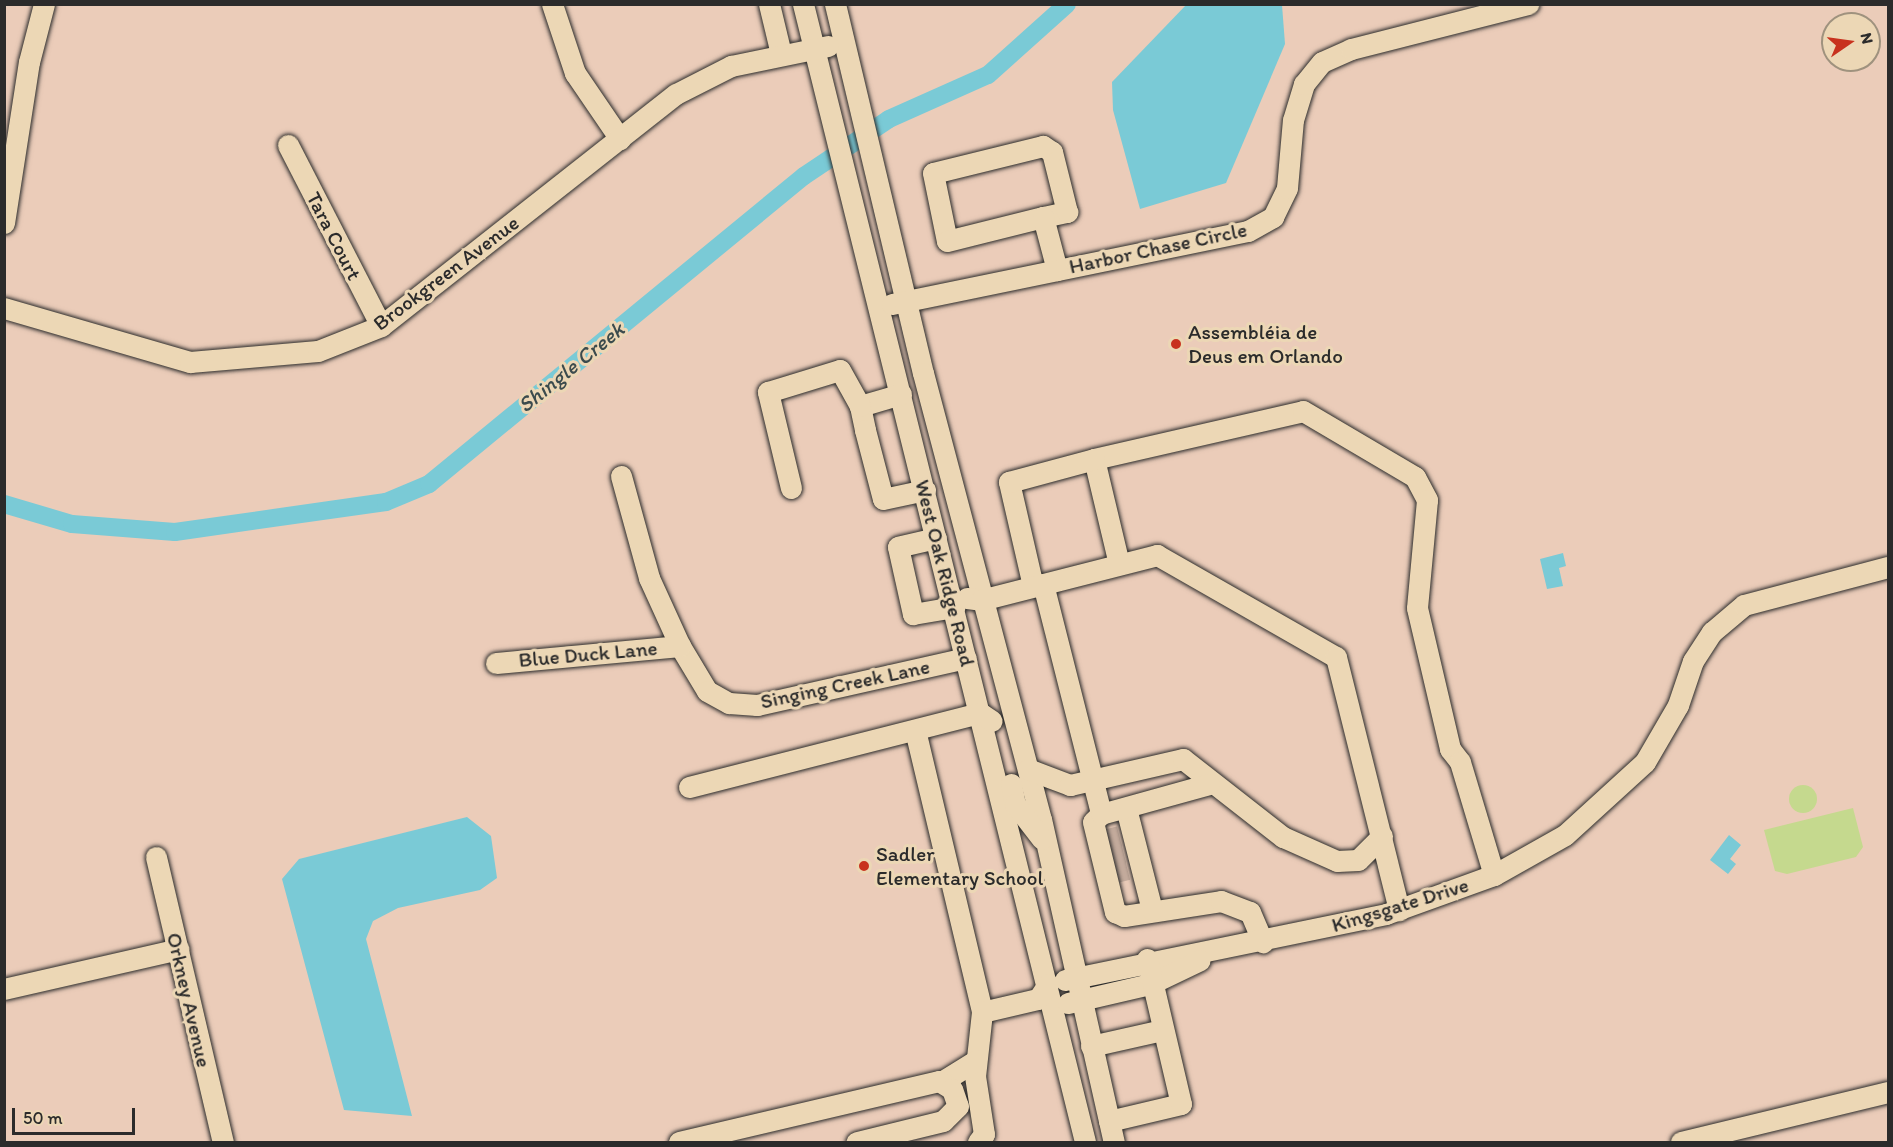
<!DOCTYPE html>
<html>
<head>
<meta charset="utf-8">
<style>
	body { margin:0 }
	#map { position:relative; width:1893px; height:1147px; overflow:hidden; background:#ebccb9; font-family:Itim,sans-serif }
	div>[style] { position:absolute }
	[style*='--x'] { left:calc(var(--x)*1px); top:calc(var(--y)*1px); width:calc(var(--w)*1px); rotate:calc(var(--a)*1deg) }
	.green>* { inset:0; background:#c5d98e }
	.round { border-radius:50% }
	.water>* { inset:0; background:#7acad6 }
	.canal>* { height:18px; margin:-9px; padding:0 9px; transform-origin:9px; border-radius:9px; background:#7acad6 }
	.minor-tunnel>* { height:21px; margin-top:-10.5px; transform-origin:0; background:repeating-linear-gradient(90deg,#c5ac9d 0 21px,transparent 0 31px) }
	.roads { filter:drop-shadow(0 0 2px #2b2b2b) drop-shadow(0 0 2px #2b2b2b) }
	.minor>* { height:21px; margin:-10.5px; padding:0 10.5px; transform-origin:10.5px; border-radius:10.5px; background:#ecd7b5 }
	.dots>* { width:16px; height:16px; translate:-50% -50%; box-sizing:border-box; border:3px solid #ecd7b5; border-radius:50% }
	span { translate:-50% -50%; white-space:nowrap; text-align:center; line-height:1.15; -webkit-text-stroke:6px #ecd7b5; paint-order:stroke }
	.street-label { font-size:21px; color:#2b2b2b }
	.poi-label { font-size:21px; color:#2b2b2b }
	.left { translate:0 -50%; text-align:left }
	.water-label { font-size:22px; color:#3b4b4d; font-style:italic }
	.frame { position:absolute; inset:0; border:6px solid #2b2b2b; pointer-events:none }
	.north { position:absolute; left:1821px; top:12px; width:60px; height:60px; box-sizing:border-box; background:#ecd7b5; border:2px solid #9f927e; border-radius:50%; rotate:77deg; font-size:16px; font-weight:700; line-height:24px; text-align:center; color:#2b2b2b }
	.north::after { content:''; display:block; margin:auto; width:21px; height:27px; background:#c8321e; clip-path:polygon(50% 0,100% 100%,50% 72%,0 100%) }
	.scale { position:absolute; left:12px; top:1108px; width:123px; height:27px; box-sizing:border-box; border:3px solid #2b2b2b; border-top:0; padding-left:8px; font-size:18px; line-height:21px; white-space:nowrap; color:#2b2b2b; -webkit-text-stroke:4px #ecd7b5; paint-order:stroke }
</style>
</head>
<body>
<div id="map">
	<div class="green">
		<i class="round" style="left:1789px;top:785px;width:28px;height:28px"></i>
		<i style="clip-path:polygon(1853px 808px,1863px 847px,1856px 857px,1787px 874px,1775px 871px,1764px 830px)"></i>
	</div>
	<div class="water">
		<i style="clip-path:polygon(1187px 4px,1282px 5px,1285px 44px,1226px 183px,1140px 209px,1113px 110px,1112px 82px)"></i>
		<i style="clip-path:polygon(1563px 553px,1566px 566px,1559px 568px,1563px 586px,1547px 589px,1540px 559px)"></i>
		<i style="clip-path:polygon(467px 817px,491px 836px,497px 878px,480px 890px,398px 908px,373px 921px,366px 939px,412px 1116px,344px 1110px,282px 879px,299px 859px)"></i>
		<i style="clip-path:polygon(1729px 835px,1741px 845px,1730px 859px,1736px 864px,1728px 874px,1710px 860px)"></i>
	</div>
	<div class="canal">
		<i style="--x:4;--y:504;--w:71;--a:16.4"></i>
		<i style="--x:72;--y:524;--w:103;--a:4.4"></i>
		<i style="--x:175;--y:532;--w:213;--a:-8.1"></i>
		<i style="--x:386;--y:502;--w:47;--a:-22.7"></i>
		<i style="--x:429;--y:484;--w:485;--a:-39.4"></i>
		<i style="--x:804;--y:176;--w:102;--a:-33.8"></i>
		<i style="--x:889;--y:119;--w:108;--a:-24"></i>
		<i style="--x:988;--y:75;--w:106;--a:-41.9"></i>
	</div>
	<div class="minor-tunnel">
		<i style="--x:1104;--y:840;--w:16;--a:-14"></i>
		<i style="--x:1108;--y:856;--w:16;--a:-14"></i>
		<i style="--x:1112;--y:873;--w:16;--a:-14"></i>
	</div>
	<div class="roads">
		<div class="minor">
			<i style="--x:552;--y:4;--w:73;--a:71.6"></i>
			<i style="--x:575;--y:73;--w:80;--a:55.7"></i>
			<i style="--x:769;--y:4;--w:51;--a:76.5"></i>
			<i style="--x:803;--y:4;--w:1172;--a:76.08"></i>
			<i style="--x:835;--y:4;--w:379;--a:76.6"></i>
			<i style="--x:923;--y:373;--w:461;--a:75.2"></i>
			<i style="--x:1041;--y:819;--w:331;--a:77.3"></i>
			<i style="--x:288;--y:145;--w:203;--a:62.8"></i>
			<i style="--x:1043;--y:217;--w:25;--a:-12"></i>
			<i style="--x:1067;--y:212;--w:62;--a:-104"></i>
			<i style="--x:1052;--y:152;--w:11;--a:-146"></i>
			<i style="--x:1043;--y:146;--w:113;--a:166.2"></i>
			<i style="--x:933;--y:173;--w:69;--a:78.4"></i>
			<i style="--x:947;--y:241;--w:99;--a:-14"></i>
			<i style="--x:1043;--y:217;--w:55;--a:75.2"></i>
			<i style="--x:4;--y:223;--w:163;--a:-81.2"></i>
			<i style="--x:29;--y:62;--w:60;--a:-75.5"></i>
			<i style="--x:892;--y:304;--w:363;--a:-11.6"></i>
			<i style="--x:1248;--y:231;--w:29;--a:-29"></i>
			<i style="--x:1273;--y:217;--w:32;--a:-64"></i>
			<i style="--x:1287;--y:188;--w:68;--a:-85"></i>
			<i style="--x:1293;--y:120;--w:38;--a:-73"></i>
			<i style="--x:1304;--y:84;--w:28;--a:-51"></i>
			<i style="--x:1322;--y:62;--w:32;--a:-24"></i>
			<i style="--x:1351;--y:49;--w:183;--a:-14.3"></i>
			<i style="--x:4;--y:308;--w:194;--a:16.2"></i>
			<i style="--x:190;--y:362;--w:128;--a:-4.9"></i>
			<i style="--x:318;--y:351;--w:68;--a:-21.6"></i>
			<i style="--x:381;--y:326;--w:375;--a:-38.2"></i>
			<i style="--x:676;--y:94;--w:62;--a:-27"></i>
			<i style="--x:731;--y:66;--w:99;--a:-11.7"></i>
			<i style="--x:901;--y:394;--w:43;--a:163.7"></i>
			<i style="--x:860;--y:406;--w:25;--a:78"></i>
			<i style="--x:865;--y:430;--w:71;--a:75.4"></i>
			<i style="--x:883;--y:499;--w:43;--a:-12.1"></i>
			<i style="--x:621;--y:476;--w:106;--a:74.6"></i>
			<i style="--x:649;--y:578;--w:75;--a:65.5"></i>
			<i style="--x:680;--y:646;--w:52;--a:59"></i>
			<i style="--x:707;--y:691;--w:25;--a:29"></i>
			<i style="--x:729;--y:703;--w:28;--a:4"></i>
			<i style="--x:757;--y:705;--w:214;--a:-12.7"></i>
			<i style="--x:791;--y:488;--w:99;--a:-103.5"></i>
			<i style="--x:768;--y:392;--w:75;--a:-17"></i>
			<i style="--x:840;--y:370;--w:41;--a:60.9"></i>
			<i style="--x:936;--y:538;--w:39;--a:167"></i>
			<i style="--x:898;--y:547;--w:69;--a:77.4"></i>
			<i style="--x:913;--y:614;--w:42;--a:-9.7"></i>
			<i style="--x:1119;--y:564;--w:108;--a:-103.4"></i>
			<i style="--x:1094;--y:459;--w:214;--a:-12.9"></i>
			<i style="--x:1303;--y:411;--w:130;--a:30.5"></i>
			<i style="--x:1415;--y:477;--w:26;--a:62"></i>
			<i style="--x:1427;--y:500;--w:108;--a:95.3"></i>
			<i style="--x:1417;--y:608;--w:145;--a:76.8"></i>
			<i style="--x:1450;--y:749;--w:16;--a:52"></i>
			<i style="--x:1460;--y:762;--w:118;--a:73.3"></i>
			<i style="--x:1043;--y:584;--w:237;--a:75.8"></i>
			<i style="--x:1101;--y:814;--w:11;--a:135"></i>
			<i style="--x:1093;--y:822;--w:93;--a:76.3"></i>
			<i style="--x:1115;--y:912;--w:10;--a:24"></i>
			<i style="--x:1124;--y:916;--w:98;--a:-8.8"></i>
			<i style="--x:1221;--y:901;--w:31;--a:21"></i>
			<i style="--x:1250;--y:912;--w:33;--a:67"></i>
			<i style="--x:1033;--y:586;--w:107;--a:-103"></i>
			<i style="--x:1009;--y:482;--w:88;--a:-15.1"></i>
			<i style="--x:967;--y:598;--w:14;--a:8"></i>
			<i style="--x:981;--y:600;--w:182;--a:-14.3"></i>
			<i style="--x:1157;--y:555;--w:206;--a:29.7"></i>
			<i style="--x:1336;--y:657;--w:261;--a:76"></i>
			<i style="--x:496;--y:663;--w:185;--a:-5.3"></i>
			<i style="--x:915;--y:730;--w:290;--a:76.6"></i>
			<i style="--x:982;--y:1012;--w:64;--a:96.2"></i>
			<i style="--x:975;--y:1076;--w:59;--a:81.2"></i>
			<i style="--x:984;--y:1134;--w:10;--a:127"></i>
			<i style="--x:1028;--y:769;--w:45;--a:20.9"></i>
			<i style="--x:1070;--y:785;--w:116;--a:-13"></i>
			<i style="--x:1183;--y:759;--w:127;--a:38"></i>
			<i style="--x:1283;--y:837;--w:59;--a:24"></i>
			<i style="--x:1337;--y:861;--w:21;--a:-3"></i>
			<i style="--x:1358;--y:860;--w:34;--a:-45"></i>
			<i style="--x:1011;--y:784;--w:20;--a:79"></i>
			<i style="--x:1015;--y:804;--w:44;--a:52.4"></i>
			<i style="--x:689;--y:787;--w:300;--a:-14.3"></i>
			<i style="--x:980;--y:713;--w:14;--a:34"></i>
			<i style="--x:1126;--y:808;--w:105;--a:75.7"></i>
			<i style="--x:1101;--y:814;--w:112;--a:-15.5"></i>
			<i style="--x:156;--y:857;--w:293;--a:76.8"></i>
			<i style="--x:1065;--y:980;--w:328;--a:-11.6"></i>
			<i style="--x:1386;--y:914;--w:115;--a:-19.9"></i>
			<i style="--x:1494;--y:875;--w:81;--a:-29.4"></i>
			<i style="--x:1565;--y:835;--w:108;--a:-42.4"></i>
			<i style="--x:1645;--y:762;--w:66;--a:-59.9"></i>
			<i style="--x:1678;--y:705;--w:46;--a:-71.2"></i>
			<i style="--x:1693;--y:661;--w:35;--a:-57"></i>
			<i style="--x:1712;--y:632;--w:42;--a:-40.2"></i>
			<i style="--x:1744;--y:605;--w:149;--a:-14.8"></i>
			<i style="--x:4;--y:989;--w:179;--a:-12.9"></i>
			<i style="--x:1068;--y:1003;--w:84;--a:-13"></i>
			<i style="--x:1150;--y:984;--w:55;--a:-25.6"></i>
			<i style="--x:982;--y:1012;--w:57;--a:-13.1"></i>
			<i style="--x:1038;--y:999;--w:18;--a:-56"></i>
			<i style="--x:1091;--y:1046;--w:73;--a:-12.7"></i>
			<i style="--x:943;--y:1081;--w:39;--a:-32"></i>
			<i style="--x:1109;--y:1121;--w:74;--a:-13.3"></i>
			<i style="--x:1181;--y:1104;--w:149;--a:-103.2"></i>
			<i style="--x:679;--y:1142;--w:267;--a:-13.2"></i>
			<i style="--x:939;--y:1081;--w:15;--a:32"></i>
			<i style="--x:952;--y:1089;--w:18;--a:71"></i>
			<i style="--x:958;--y:1106;--w:21;--a:135"></i>
			<i style="--x:943;--y:1121;--w:89;--a:166.3"></i>
			<i style="--x:1681;--y:1142;--w:213;--a:-13.6"></i>
		</div>
	</div>
	<div class="dots">
		<i style="left:1176px;top:344px;background:#c8321e"></i>
		<i style="left:864px;top:866px;background:#c8321e"></i>
	</div>
	<div class="street-label">
		<span style="left:334px;top:236px;rotate:63deg">Tara Court</span>
		<span style="left:1158px;top:248px;rotate:-12deg">Harbor Chase Circle</span>
		<span style="left:446px;top:273px;rotate:-37deg">Brookgreen Avenue</span>
		<span style="left:945px;top:573px;rotate:76deg">West Oak Ridge Road</span>
		<span style="left:588px;top:654px;rotate:-5deg">Blue Duck Lane</span>
		<span style="left:845px;top:684px;rotate:-12deg">Singing Creek Lane</span>
		<span style="left:1400px;top:905px;rotate:-17deg">Kingsgate Drive</span>
		<span style="left:189px;top:1000px;rotate:77deg">Orkney Avenue</span>
	</div>
	<div class="poi-label">
		<span class="left" style="left:1188px;top:344px">Assembléia de<br>Deus em Orlando</span>
		<span class="left" style="left:876px;top:866px">Sadler<br>Elementary School</span>
	</div>
	<div class="water-label">
		<span style="left:571px;top:367px;rotate:-39deg">Shingle Creek</span>
	</div>
	<div class="frame"></div>
	<div class="north">N</div>
	<div class="scale">50 m</div>
</div>
</body>
</html>
